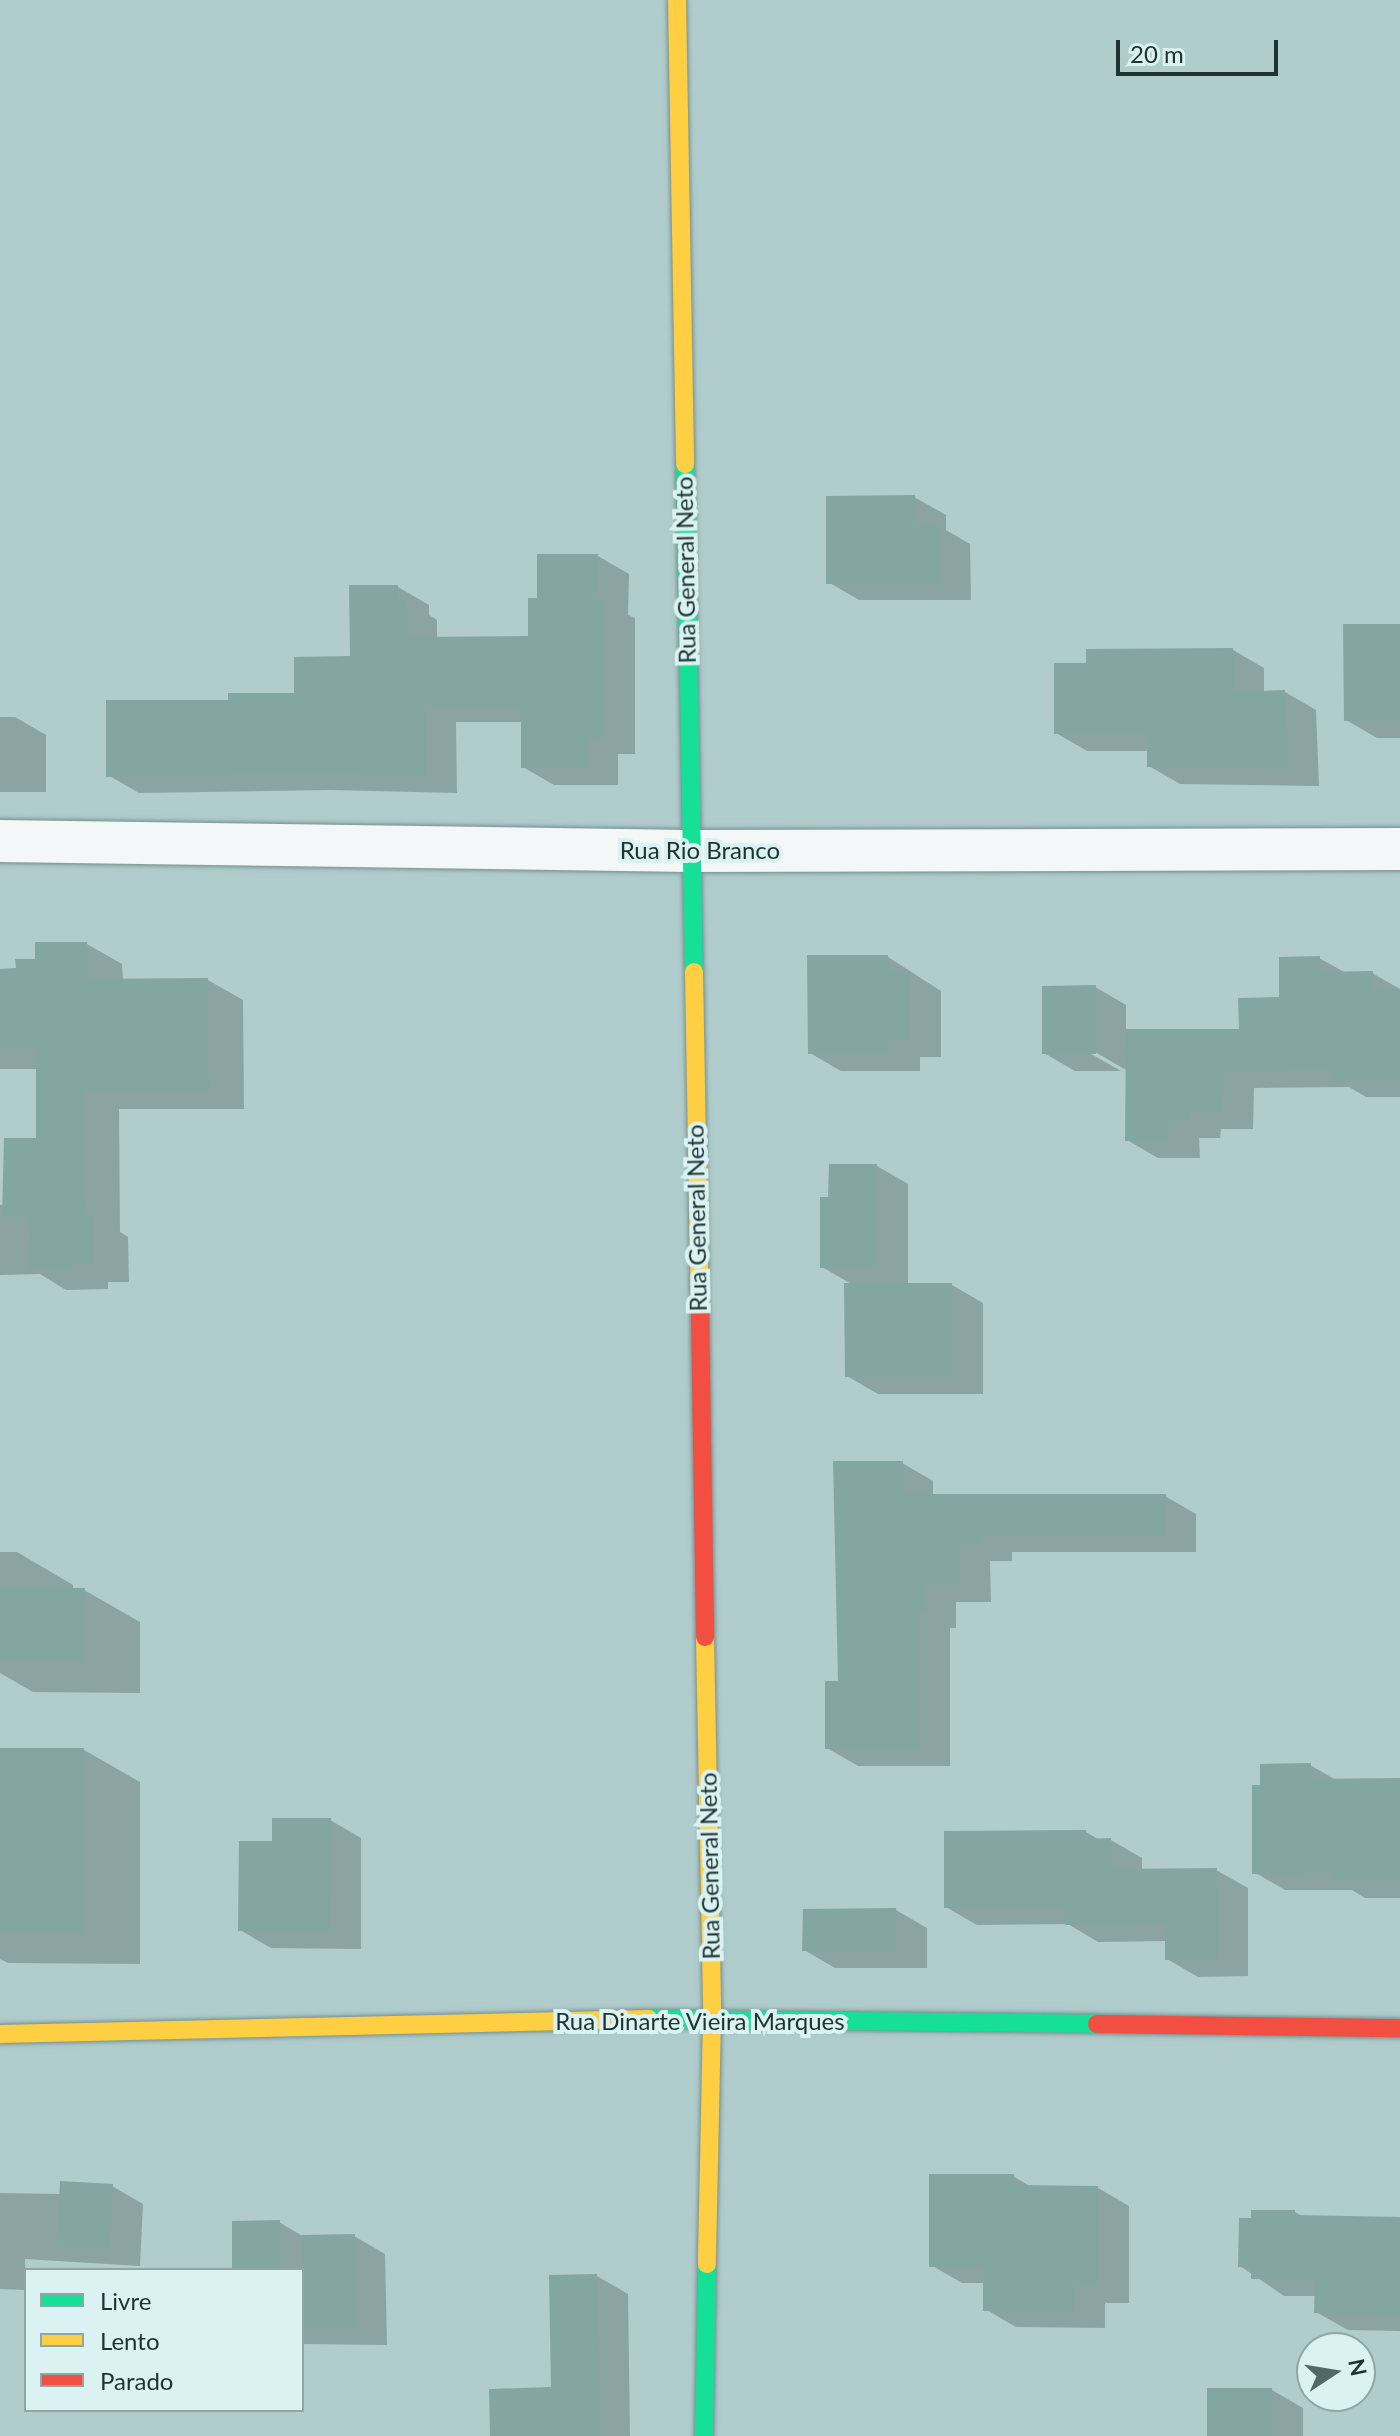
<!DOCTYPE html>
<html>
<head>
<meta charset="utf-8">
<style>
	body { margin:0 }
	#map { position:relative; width:1400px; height:2436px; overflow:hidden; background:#b0cccc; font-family:Lato,sans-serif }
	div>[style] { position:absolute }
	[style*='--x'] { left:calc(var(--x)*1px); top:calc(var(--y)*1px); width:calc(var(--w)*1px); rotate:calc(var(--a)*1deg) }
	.shadow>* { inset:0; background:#0003 }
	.building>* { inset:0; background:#83a6a2 }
	.roads { filter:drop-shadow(0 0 2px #788e8e) drop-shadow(0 0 2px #788e8e) }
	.street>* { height:42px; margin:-21px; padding:0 21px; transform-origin:21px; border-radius:21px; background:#f3f7f7 }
	.fast>* { height:18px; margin:-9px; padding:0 9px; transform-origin:9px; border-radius:9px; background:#16e098 }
	.slow>* { height:18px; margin:-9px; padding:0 9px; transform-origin:9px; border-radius:9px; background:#ffcf43 }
	.jam>* { height:18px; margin:-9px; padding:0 9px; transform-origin:9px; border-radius:9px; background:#f24e42 }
	span { translate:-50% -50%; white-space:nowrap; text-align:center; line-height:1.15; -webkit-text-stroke:8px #daf3f2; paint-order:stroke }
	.street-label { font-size:24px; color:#1e3232 }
	.legend { position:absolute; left:24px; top:2268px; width:280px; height:144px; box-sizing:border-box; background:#daf3f2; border:2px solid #8fa6a5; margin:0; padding:10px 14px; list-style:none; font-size:24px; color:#1e3232 }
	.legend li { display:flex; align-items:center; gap:16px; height:40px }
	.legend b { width:40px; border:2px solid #8fa6a5 }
	.north { position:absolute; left:1296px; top:2332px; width:80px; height:80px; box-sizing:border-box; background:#daf3f2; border:2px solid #8fa6a5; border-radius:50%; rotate:78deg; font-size:22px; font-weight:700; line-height:32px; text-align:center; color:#1e3232 }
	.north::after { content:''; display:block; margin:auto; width:28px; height:36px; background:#516868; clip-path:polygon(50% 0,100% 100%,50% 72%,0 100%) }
	.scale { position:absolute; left:1116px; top:40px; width:162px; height:36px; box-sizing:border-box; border:4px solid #1e3232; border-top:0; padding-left:10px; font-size:24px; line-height:28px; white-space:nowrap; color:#1e3232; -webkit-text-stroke:6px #daf3f2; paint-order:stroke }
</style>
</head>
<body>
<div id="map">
	<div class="shadow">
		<i style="clip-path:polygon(914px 497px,946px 515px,946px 530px,970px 544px,971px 600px,859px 600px,828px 582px)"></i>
		<i style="clip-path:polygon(598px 556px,629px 574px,628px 615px,635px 618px,635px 754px,618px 754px,618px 785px,554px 785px,523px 767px,523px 722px,456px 722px,457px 793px,330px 790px,139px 793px,108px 775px,230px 702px,296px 695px,352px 658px,398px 587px,429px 605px,429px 615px,437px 620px,437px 638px,530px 638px,539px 600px)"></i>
		<i style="clip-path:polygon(1400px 626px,1400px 738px,1377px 738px,1346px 720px)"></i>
		<i style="clip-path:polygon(1233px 650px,1264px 668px,1264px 693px,1285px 692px,1316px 710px,1319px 786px,1180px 784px,1149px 766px,1149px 751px,1087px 751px,1056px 733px,1088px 665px)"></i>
		<i style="clip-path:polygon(0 717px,15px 717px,46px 735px,46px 792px,0 792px)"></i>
		<i style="clip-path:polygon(87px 944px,122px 964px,123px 980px,208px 980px,243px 1000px,244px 1109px,119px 1109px,120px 1232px,128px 1237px,129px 1282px,108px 1282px,108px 1289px,66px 1290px,40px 1274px,0 1275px,0 1205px,5px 1205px,38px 1140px,38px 1069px,0 1069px,0 971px,18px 970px)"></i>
		<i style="clip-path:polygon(888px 957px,941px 991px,941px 1057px,920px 1057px,920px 1071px,841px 1071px,810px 1053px)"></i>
		<i style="clip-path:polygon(1319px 958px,1346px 973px,1372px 973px,1400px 989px,1400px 1097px,1366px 1097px,1349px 1087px,1254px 1088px,1253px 1129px,1221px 1129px,1220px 1138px,1199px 1138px,1200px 1158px,1158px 1158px,1127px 1140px,1128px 1071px,1088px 1048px,1086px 1051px,1121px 1071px,1075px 1071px,1044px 1053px,1095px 987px,1126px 1005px,1126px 1031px,1241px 1031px,1281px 999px)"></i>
		<i style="clip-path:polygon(877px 1166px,908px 1184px,908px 1285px,952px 1285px,983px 1303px,983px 1394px,878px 1394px,847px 1376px,853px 1285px,822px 1267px,830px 1199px)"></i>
		<i style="clip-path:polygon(902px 1463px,933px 1481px,933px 1496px,1165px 1496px,1196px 1514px,1196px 1552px,1012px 1552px,1012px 1561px,990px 1561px,991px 1602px,956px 1602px,956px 1628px,950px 1628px,950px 1766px,858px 1766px,827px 1748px,840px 1683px)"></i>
		<i style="clip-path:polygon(0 1552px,17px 1552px,73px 1585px,73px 1590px,84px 1590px,140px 1622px,140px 1693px,33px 1692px,0 1673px)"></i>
		<i style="clip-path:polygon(0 1750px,84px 1750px,140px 1782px,140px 1964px,8px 1963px,0 1959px)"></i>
		<i style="clip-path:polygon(1310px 1765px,1336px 1780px,1400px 1780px,1400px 1898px,1365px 1898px,1352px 1890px,1285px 1890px,1254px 1872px,1262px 1788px)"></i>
		<i style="clip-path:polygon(330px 1820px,361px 1838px,361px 1949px,271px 1948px,240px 1930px,274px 1843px)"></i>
		<i style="clip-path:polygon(1086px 1832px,1101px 1841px,1111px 1840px,1142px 1858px,1142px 1871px,1216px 1870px,1248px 1888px,1248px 1976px,1198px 1977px,1167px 1959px,1167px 1941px,1098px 1942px,1068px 1924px,977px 1925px,946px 1907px)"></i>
		<i style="clip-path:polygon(896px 1910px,927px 1928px,927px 1968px,835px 1968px,804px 1950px)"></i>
		<i style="clip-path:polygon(1013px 2176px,1033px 2188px,1098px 2188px,1129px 2206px,1129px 2303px,1105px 2303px,1105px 2328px,1016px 2327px,985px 2309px,985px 2283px,962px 2283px,931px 2265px)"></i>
		<i style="clip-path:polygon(112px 2186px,143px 2204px,140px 2266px,25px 2259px,26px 2290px,0 2289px,0 2193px,62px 2194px)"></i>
		<i style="clip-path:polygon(1295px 2212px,1304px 2217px,1400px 2219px,1400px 2331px,1348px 2330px,1316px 2312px,1317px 2296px,1284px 2296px,1240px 2266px)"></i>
		<i style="clip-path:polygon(279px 2222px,304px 2237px,354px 2236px,385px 2254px,387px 2345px,302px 2344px,302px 2270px,234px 2270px)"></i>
		<i style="clip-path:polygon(597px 2276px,628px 2294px,630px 2436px,492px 2436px,553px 2389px)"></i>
		<i style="clip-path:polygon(1272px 2390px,1303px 2408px,1303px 2436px,1209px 2436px)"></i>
	</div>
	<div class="building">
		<i style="clip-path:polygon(915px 495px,916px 524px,940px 524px,940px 583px,826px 584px,826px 496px)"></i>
		<i style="clip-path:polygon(537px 554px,598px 554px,598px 598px,604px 598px,604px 737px,588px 738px,588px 768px,521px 768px,521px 706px,425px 706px,426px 776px,298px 773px,106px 777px,106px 700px,228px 700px,228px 693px,294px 693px,294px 657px,350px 656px,349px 585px,398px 585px,398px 600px,406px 600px,407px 637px,528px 636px,528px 598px,537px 598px)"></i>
		<i style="clip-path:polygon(1343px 624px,1400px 624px,1400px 721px,1344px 721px)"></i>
		<i style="clip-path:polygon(1233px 648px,1234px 692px,1285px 690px,1288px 769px,1147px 767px,1147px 734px,1054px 734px,1054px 663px,1086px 663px,1086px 649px)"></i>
		<i style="clip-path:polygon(35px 942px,87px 942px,89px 979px,208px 978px,209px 1090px,84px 1090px,85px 1214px,94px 1214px,94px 1263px,73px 1263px,73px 1270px,29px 1270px,30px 1217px,2px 1217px,4px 1138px,36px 1138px,36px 1049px,0 1049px,0 969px,16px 968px,15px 959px,35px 959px)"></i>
		<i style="clip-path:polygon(807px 955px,888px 955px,889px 971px,910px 971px,910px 1040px,889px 1040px,889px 1054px,808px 1054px)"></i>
		<i style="clip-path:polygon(1320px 956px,1320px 972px,1373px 971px,1373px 990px,1400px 990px,1400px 1080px,1333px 1080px,1333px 1070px,1223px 1071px,1222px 1112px,1190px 1112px,1190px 1121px,1169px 1121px,1169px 1141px,1125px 1141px,1126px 1029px,1239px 1029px,1238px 998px,1279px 997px,1279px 957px)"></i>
		<i style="clip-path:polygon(1096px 985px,1096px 1054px,1042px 1054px,1042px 986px)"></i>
		<i style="clip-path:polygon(829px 1164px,877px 1164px,877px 1266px,820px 1268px,820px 1197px,828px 1197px)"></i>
		<i style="clip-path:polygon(844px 1283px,952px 1283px,952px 1377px,845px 1377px)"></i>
		<i style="clip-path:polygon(833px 1461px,903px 1461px,903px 1494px,1166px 1494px,1166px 1535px,981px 1535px,981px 1544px,959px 1544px,960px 1585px,925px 1585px,925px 1611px,919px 1611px,919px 1749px,825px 1749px,825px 1681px,838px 1681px)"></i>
		<i style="clip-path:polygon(0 1587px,85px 1588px,84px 1661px,0 1661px)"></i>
		<i style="clip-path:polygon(0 1748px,84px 1748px,84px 1933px,0 1933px)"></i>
		<i style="clip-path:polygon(1311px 1763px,1311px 1779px,1400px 1778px,1400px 1881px,1332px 1881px,1332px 1873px,1252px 1874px,1252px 1785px,1260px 1785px,1260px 1764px)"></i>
		<i style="clip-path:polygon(272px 1818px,331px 1818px,330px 1932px,238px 1931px,239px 1841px,272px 1841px)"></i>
		<i style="clip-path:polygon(1086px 1830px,1086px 1839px,1111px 1838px,1112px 1869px,1217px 1868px,1218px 1959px,1165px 1960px,1165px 1924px,1065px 1925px,1065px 1907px,944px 1908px,944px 1831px)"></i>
		<i style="clip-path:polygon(896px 1908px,896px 1951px,802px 1951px,803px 1909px)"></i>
		<i style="clip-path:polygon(929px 2174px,1014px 2174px,1014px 2185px,1098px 2186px,1098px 2286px,1074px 2286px,1074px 2311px,983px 2311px,983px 2267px,929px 2267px)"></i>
		<i style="clip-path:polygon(60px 2181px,113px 2184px,109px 2249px,57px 2246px)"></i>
		<i style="clip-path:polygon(1251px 2210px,1295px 2210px,1295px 2215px,1400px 2217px,1400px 2315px,1314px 2313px,1315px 2279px,1251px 2279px,1251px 2267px,1238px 2267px,1239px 2218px,1251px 2218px)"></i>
		<i style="clip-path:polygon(280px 2220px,280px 2270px,232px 2270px,232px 2221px)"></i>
		<i style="clip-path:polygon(355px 2234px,356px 2328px,302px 2329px,302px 2235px)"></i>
		<i style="clip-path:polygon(597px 2274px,600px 2436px,490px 2436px,489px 2389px,551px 2387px,549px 2275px)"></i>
		<i style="clip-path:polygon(1207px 2388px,1272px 2388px,1272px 2436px,1207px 2436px)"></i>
	</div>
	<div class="roads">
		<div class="street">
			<i style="--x:0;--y:841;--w:689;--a:0.83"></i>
			<i style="--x:689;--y:851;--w:711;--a:-0.16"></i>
		</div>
		<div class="fast">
			<i style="--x:685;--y:464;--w:508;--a:88.99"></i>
			<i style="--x:649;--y:2019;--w:448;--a:0.6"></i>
			<i style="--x:704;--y:2436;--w:172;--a:-89"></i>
		</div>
		<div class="slow">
			<i style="--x:677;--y:0;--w:464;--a:89"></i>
			<i style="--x:694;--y:972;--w:339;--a:89"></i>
			<i style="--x:705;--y:1637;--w:381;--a:88.9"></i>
			<i style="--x:712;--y:2018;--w:246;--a:91.2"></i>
			<i style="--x:0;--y:2034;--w:649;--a:-1.32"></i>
		</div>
		<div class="jam">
			<i style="--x:700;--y:1311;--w:326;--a:89.1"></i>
			<i style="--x:1097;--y:2024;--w:303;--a:0.8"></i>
		</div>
	</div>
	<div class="street-label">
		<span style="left:685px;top:570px;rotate:-91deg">Rua General Neto</span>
		<span style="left:700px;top:850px">Rua Rio Branco</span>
		<span style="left:696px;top:1218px;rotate:-91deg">Rua General Neto</span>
		<span style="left:709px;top:1866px;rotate:-91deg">Rua General Neto</span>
		<span style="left:700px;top:2021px">Rua Dinarte Vieira Marques</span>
	</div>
	<ul class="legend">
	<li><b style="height:10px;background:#16e098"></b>Livre</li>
	<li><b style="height:10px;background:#ffcf43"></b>Lento</li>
	<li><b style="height:10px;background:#f24e42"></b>Parado</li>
	</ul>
	<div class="north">N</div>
	<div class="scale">20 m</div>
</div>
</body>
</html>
